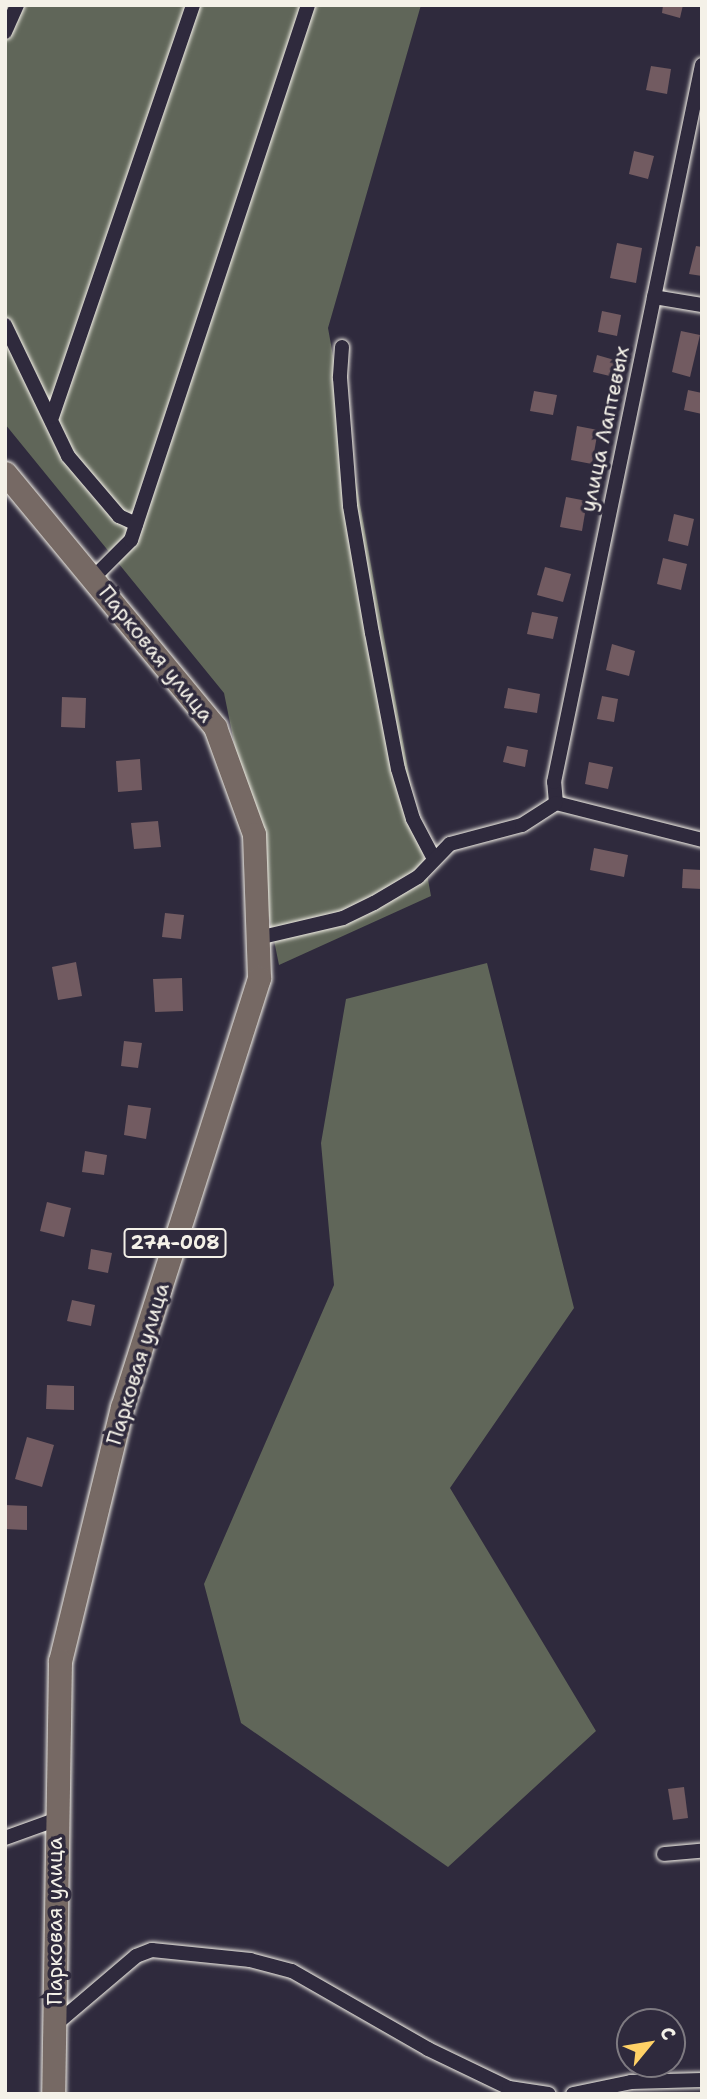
<!DOCTYPE html>
<html>
<head>
<meta charset="utf-8">
<style>
	body { margin:0 }
	#map { position:relative; width:707px; height:2099px; overflow:hidden; background:#2f2a3d; font-family:"Shantell Sans",sans-serif }
	div>[style] { position:absolute }
	[style*='--x'] { left:calc(var(--x)*1px); top:calc(var(--y)*1px); width:calc(var(--w)*1px); rotate:calc(var(--a)*1deg) }
	.green>* { inset:0; background:#606659 }
	.building>* { inset:0; background:#725b61 }
	.roads { filter:drop-shadow(0 0 2px #f4f1e8) drop-shadow(0 0 2px #f4f1e8) }
	.minor>* { height:14px; margin:-7px; padding:0 7px; transform-origin:7px; border-radius:7px; background:#2f2a3d }
	.primary>* { height:23px; margin:-11.5px; padding:0 11.5px; transform-origin:11.5px; border-radius:11.5px; background:#766964 }
	span { translate:-50% -50%; white-space:nowrap; text-align:center; line-height:1.15; -webkit-text-stroke:7px #2f2a3d; paint-order:stroke }
	.shield-label span { padding:2px 5px; background:#2f2a3d; border:2px solid; border-radius:5px; -webkit-text-stroke-width:0 }
	.shield-label { font-size:19px; color:#f4f1e8; font-weight:700 }
	.street-label { font-size:21px; color:#f4f1e8 }
	.frame { position:absolute; inset:0; border:7px solid #f4f1e8; pointer-events:none }
	.north { position:absolute; left:616px; top:2008px; width:70px; height:70px; box-sizing:border-box; background:#2f2a3d; border:2px solid #7e7a81; border-radius:50%; rotate:60deg; font-size:19px; font-weight:700; line-height:28px; text-align:center; color:#f4f1e8 }
	.north::after { content:''; display:block; margin:auto; width:24px; height:32px; background:#ffd166; clip-path:polygon(50% 0,100% 100%,50% 72%,0 100%) }
</style>
</head>
<body>
<div id="map">
	<div class="green">
		<i style="clip-path:polygon(5px 5px,421px 5px,328px 328px,431px 896px,279px 965px,224px 693px,5px 424px)"></i>
		<i style="clip-path:polygon(487px 963px,574px 1308px,450px 1488px,596px 1731px,448px 1867px,241px 1723px,204px 1584px,334px 1285px,321px 1143px,346px 999px)"></i>
	</div>
	<div class="building">
		<i style="clip-path:polygon(663px 5px,683px 5px,680px 18px,662px 13px)"></i>
		<i style="clip-path:polygon(651px 66px,671px 69px,667px 94px,646px 90px)"></i>
		<i style="clip-path:polygon(634px 151px,654px 156px,648px 179px,629px 174px)"></i>
		<i style="clip-path:polygon(617px 243px,642px 248px,636px 283px,610px 278px)"></i>
		<i style="clip-path:polygon(696px 246px,702px 247px,702px 276px,689px 274px)"></i>
		<i style="clip-path:polygon(602px 311px,621px 315px,617px 336px,598px 332px)"></i>
		<i style="clip-path:polygon(681px 331px,700px 335px,690px 377px,672px 372px)"></i>
		<i style="clip-path:polygon(597px 355px,618px 361px,614px 377px,593px 372px)"></i>
		<i style="clip-path:polygon(688px 390px,702px 393px,702px 414px,684px 410px)"></i>
		<i style="clip-path:polygon(534px 391px,557px 395px,553px 415px,530px 411px)"></i>
		<i style="clip-path:polygon(577px 426px,598px 430px,592px 464px,571px 460px)"></i>
		<i style="clip-path:polygon(566px 497px,587px 501px,582px 531px,560px 527px)"></i>
		<i style="clip-path:polygon(674px 514px,694px 519px,688px 546px,668px 541px)"></i>
		<i style="clip-path:polygon(663px 558px,687px 564px,681px 590px,657px 584px)"></i>
		<i style="clip-path:polygon(545px 567px,571px 574px,563px 602px,537px 595px)"></i>
		<i style="clip-path:polygon(532px 612px,558px 617px,553px 639px,527px 634px)"></i>
		<i style="clip-path:polygon(612px 644px,635px 651px,629px 676px,606px 670px)"></i>
		<i style="clip-path:polygon(508px 688px,540px 694px,537px 713px,504px 708px)"></i>
		<i style="clip-path:polygon(602px 696px,618px 699px,614px 722px,597px 719px)"></i>
		<i style="clip-path:polygon(62px 697px,86px 698px,85px 728px,61px 727px)"></i>
		<i style="clip-path:polygon(507px 746px,528px 750px,525px 767px,503px 762px)"></i>
		<i style="clip-path:polygon(140px 759px,142px 790px,118px 792px,116px 761px)"></i>
		<i style="clip-path:polygon(589px 762px,613px 767px,608px 789px,585px 784px)"></i>
		<i style="clip-path:polygon(158px 821px,161px 847px,134px 849px,131px 823px)"></i>
		<i style="clip-path:polygon(594px 848px,628px 855px,624px 877px,590px 870px)"></i>
		<i style="clip-path:polygon(683px 869px,702px 870px,702px 889px,682px 888px)"></i>
		<i style="clip-path:polygon(165px 913px,184px 915px,181px 939px,162px 937px)"></i>
		<i style="clip-path:polygon(76px 962px,82px 996px,58px 1000px,52px 967px)"></i>
		<i style="clip-path:polygon(182px 978px,183px 1011px,155px 1012px,153px 979px)"></i>
		<i style="clip-path:polygon(124px 1041px,142px 1043px,138px 1068px,121px 1066px)"></i>
		<i style="clip-path:polygon(128px 1105px,151px 1108px,146px 1139px,124px 1135px)"></i>
		<i style="clip-path:polygon(85px 1151px,107px 1155px,104px 1175px,82px 1172px)"></i>
		<i style="clip-path:polygon(47px 1202px,71px 1208px,64px 1237px,40px 1231px)"></i>
		<i style="clip-path:polygon(91px 1249px,112px 1253px,108px 1273px,88px 1269px)"></i>
		<i style="clip-path:polygon(72px 1300px,95px 1305px,91px 1326px,67px 1321px)"></i>
		<i style="clip-path:polygon(47px 1385px,74px 1386px,74px 1410px,46px 1409px)"></i>
		<i style="clip-path:polygon(27px 1437px,54px 1445px,42px 1487px,15px 1479px)"></i>
		<i style="clip-path:polygon(5px 1505px,27px 1506px,27px 1530px,5px 1529px)"></i>
		<i style="clip-path:polygon(684px 1787px,688px 1818px,673px 1820px,668px 1789px)"></i>
		<i style="clip-path:polygon(662px 2015px,663px 2022px,636px 2022px,636px 2016px)"></i>
	</div>
	<div class="roads">
		<div class="minor">
			<i style="--x:5;--y:32;--w:30;--a:-66"></i>
			<i style="--x:654;--y:297;--w:49;--a:9.5"></i>
			<i style="--x:5;--y:325;--w:145;--a:64.3"></i>
			<i style="--x:68;--y:456;--w:79;--a:49.6"></i>
			<i style="--x:119;--y:516;--w:19;--a:25"></i>
			<i style="--x:342;--y:347;--w:31;--a:94"></i>
			<i style="--x:340;--y:378;--w:128;--a:85.5"></i>
			<i style="--x:350;--y:506;--w:129;--a:80.2"></i>
			<i style="--x:372;--y:633;--w:138;--a:79.2"></i>
			<i style="--x:398;--y:769;--w:52;--a:73.3"></i>
			<i style="--x:413;--y:819;--w:45;--a:62.3"></i>
			<i style="--x:52;--y:417;--w:435;--a:-71.1"></i>
			<i style="--x:94;--y:577;--w:52;--a:-45"></i>
			<i style="--x:131;--y:540;--w:564;--a:-71.69"></i>
			<i style="--x:556;--y:803;--w:21;--a:-95"></i>
			<i style="--x:554;--y:782;--w:732;--a:-78.34"></i>
			<i style="--x:556;--y:803;--w:151;--a:14.2"></i>
			<i style="--x:258;--y:938;--w:87;--a:-13.2"></i>
			<i style="--x:343;--y:918;--w:34;--a:-26"></i>
			<i style="--x:374;--y:903;--w:51;--a:-30.6"></i>
			<i style="--x:418;--y:877;--w:46;--a:-45.9"></i>
			<i style="--x:450;--y:844;--w:74;--a:-14.8"></i>
			<i style="--x:522;--y:825;--w:40;--a:-32.9"></i>
			<i style="--x:5;--y:1838;--w:53;--a:-19.8"></i>
			<i style="--x:664;--y:1854;--w:38;--a:-5"></i>
			<i style="--x:55;--y:2025;--w:106;--a:-40.4"></i>
			<i style="--x:136;--y:1956;--w:17;--a:-21"></i>
			<i style="--x:152;--y:1950;--w:99;--a:5.8"></i>
			<i style="--x:250;--y:1960;--w:43;--a:14.7"></i>
			<i style="--x:292;--y:1971;--w:157;--a:29.8"></i>
			<i style="--x:428;--y:2049;--w:90;--a:25.7"></i>
			<i style="--x:509;--y:2088;--w:40;--a:8.5"></i>
			<i style="--x:573;--y:2094;--w:59;--a:-11.7"></i>
			<i style="--x:631;--y:2082;--w:71;--a:-1.6"></i>
		</div>
		<div class="primary">
			<i style="--x:5;--y:473;--w:330;--a:50.4"></i>
			<i style="--x:215;--y:727;--w:114;--a:70"></i>
			<i style="--x:254;--y:834;--w:144;--a:88"></i>
			<i style="--x:259;--y:978;--w:450;--a:107.7"></i>
			<i style="--x:122;--y:1407;--w:261;--a:103.7"></i>
			<i style="--x:60;--y:1661;--w:433;--a:90.9"></i>
		</div>
	</div>
	<div class="shield-label">
		<span style="left:175px;top:1243px">27А-008</span>
	</div>
	<div class="street-label">
		<span style="left:605px;top:429px;rotate:-78deg">улица Лаптевых</span>
		<span style="left:156px;top:654px;rotate:51deg">Парковая улица</span>
		<span style="left:138px;top:1364px;rotate:-73deg">Парковая улица</span>
		<span style="left:55px;top:1921px;rotate:-90deg">Парковая улица</span>
	</div>
	<div class="frame"></div>
	<div class="north">С</div>
</div>
</body>
</html>
